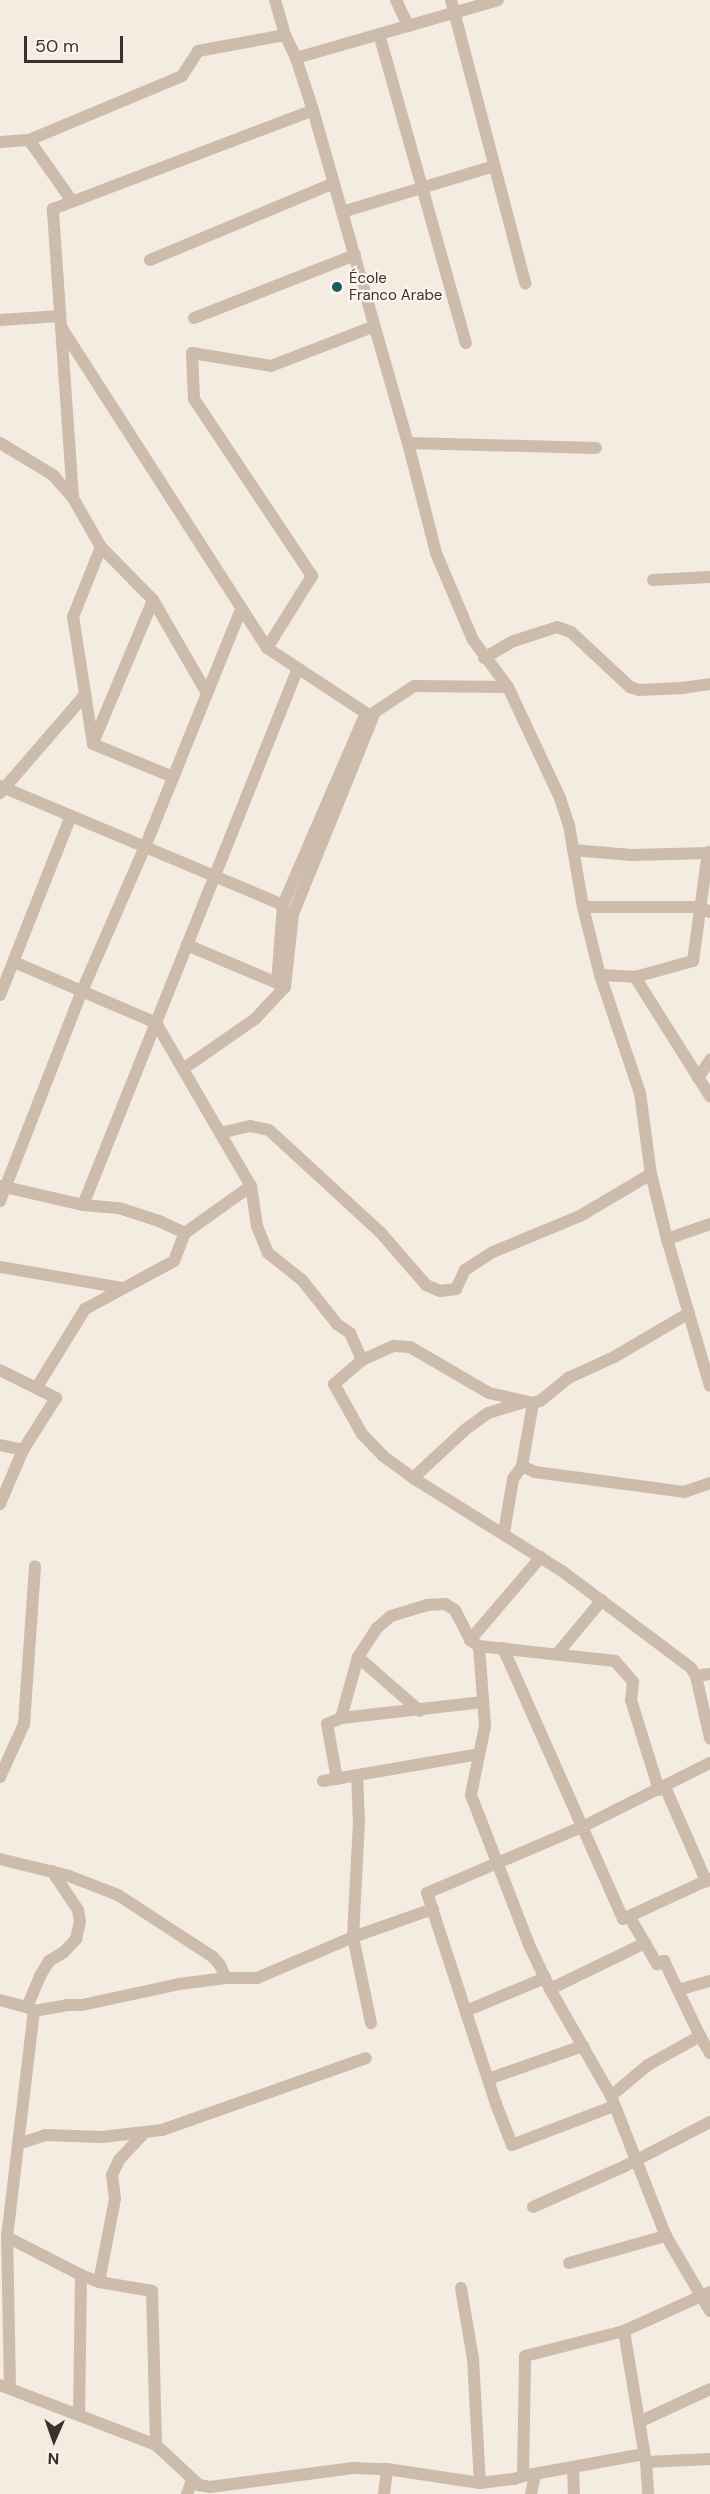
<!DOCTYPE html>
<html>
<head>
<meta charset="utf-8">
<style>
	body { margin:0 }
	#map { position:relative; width:710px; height:2494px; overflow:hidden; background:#f4ebe1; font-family:"DM Sans",sans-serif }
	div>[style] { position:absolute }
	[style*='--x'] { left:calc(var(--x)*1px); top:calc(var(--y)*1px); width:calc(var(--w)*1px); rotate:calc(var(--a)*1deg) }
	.street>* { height:12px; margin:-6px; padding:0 6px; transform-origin:6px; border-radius:6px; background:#cdbbac }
	.dots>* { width:16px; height:16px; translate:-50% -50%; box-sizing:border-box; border:3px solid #fbf5ee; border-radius:50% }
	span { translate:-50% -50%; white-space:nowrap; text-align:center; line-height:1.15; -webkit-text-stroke:4.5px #fbf5ee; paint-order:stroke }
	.poi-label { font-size:15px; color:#3b302b }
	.left { translate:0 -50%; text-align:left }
	.north { position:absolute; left:24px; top:2410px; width:60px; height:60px; -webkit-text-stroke:4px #fbf5ee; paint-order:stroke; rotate:182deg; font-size:16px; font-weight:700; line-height:24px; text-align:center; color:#3b302b }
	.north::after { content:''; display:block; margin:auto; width:21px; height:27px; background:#3b302b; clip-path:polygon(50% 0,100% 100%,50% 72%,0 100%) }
	.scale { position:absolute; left:24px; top:36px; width:99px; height:27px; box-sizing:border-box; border:3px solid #3b302b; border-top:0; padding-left:8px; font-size:18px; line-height:21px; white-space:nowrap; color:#3b302b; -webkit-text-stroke:4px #fbf5ee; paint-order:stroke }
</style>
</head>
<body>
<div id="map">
	<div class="street">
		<i style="--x:275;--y:0;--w:36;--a:74"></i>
		<i style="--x:285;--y:35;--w:25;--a:64"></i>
		<i style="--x:296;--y:58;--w:55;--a:71.9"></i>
		<i style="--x:313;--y:110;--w:346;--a:74.1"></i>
		<i style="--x:408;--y:443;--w:114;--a:75.7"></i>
		<i style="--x:436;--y:553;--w:95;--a:67"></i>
		<i style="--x:473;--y:640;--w:59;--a:53.3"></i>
		<i style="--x:508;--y:687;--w:123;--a:64.9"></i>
		<i style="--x:560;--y:798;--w:28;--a:72"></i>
		<i style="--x:569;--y:825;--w:83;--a:80.3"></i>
		<i style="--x:583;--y:907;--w:70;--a:76"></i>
		<i style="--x:600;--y:975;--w:125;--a:71.3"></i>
		<i style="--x:640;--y:1093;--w:82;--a:82.3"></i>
		<i style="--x:651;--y:1174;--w:67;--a:76.2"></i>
		<i style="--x:667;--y:1239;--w:153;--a:73.7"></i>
		<i style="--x:396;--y:0;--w:29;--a:65"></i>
		<i style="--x:451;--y:0;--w:293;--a:75.3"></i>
		<i style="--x:379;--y:34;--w:321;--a:74.3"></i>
		<i style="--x:296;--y:58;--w:210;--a:-16"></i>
		<i style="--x:29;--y:140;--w:75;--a:54.8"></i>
		<i style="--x:0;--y:142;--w:29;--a:-4"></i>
		<i style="--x:29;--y:140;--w:166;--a:-22.7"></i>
		<i style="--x:182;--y:76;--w:30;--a:-57"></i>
		<i style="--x:198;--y:51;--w:88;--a:-10.4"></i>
		<i style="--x:342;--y:212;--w:159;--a:-16.8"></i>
		<i style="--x:150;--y:260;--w:199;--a:-22.7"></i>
		<i style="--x:194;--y:318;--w:173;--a:-21.4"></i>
		<i style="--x:0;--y:320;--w:60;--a:-3.8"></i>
		<i style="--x:61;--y:327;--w:381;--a:57.3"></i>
		<i style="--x:267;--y:648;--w:118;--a:33.3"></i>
		<i style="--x:366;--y:713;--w:209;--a:113.4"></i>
		<i style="--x:283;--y:905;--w:78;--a:94.4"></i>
		<i style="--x:277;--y:983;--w:98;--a:-157.1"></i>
		<i style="--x:0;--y:443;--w:62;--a:31.1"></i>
		<i style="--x:53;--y:475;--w:30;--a:49"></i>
		<i style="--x:73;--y:498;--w:56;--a:60.3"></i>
		<i style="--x:101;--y:547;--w:74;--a:45.5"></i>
		<i style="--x:153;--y:600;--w:108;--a:59.9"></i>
		<i style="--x:408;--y:443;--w:188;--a:1.5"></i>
		<i style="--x:73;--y:498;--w:290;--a:-94"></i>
		<i style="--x:53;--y:209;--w:278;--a:-20.8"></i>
		<i style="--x:653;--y:580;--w:57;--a:-3"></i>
		<i style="--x:267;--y:648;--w:85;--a:-58"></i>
		<i style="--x:312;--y:576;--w:213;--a:-123.7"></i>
		<i style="--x:194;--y:399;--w:46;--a:-92.5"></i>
		<i style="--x:192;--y:353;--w:80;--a:9.3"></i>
		<i style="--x:271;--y:366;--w:111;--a:-21"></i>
		<i style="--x:484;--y:658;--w:34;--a:-30"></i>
		<i style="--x:514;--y:641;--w:45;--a:-18"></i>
		<i style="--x:557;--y:627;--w:15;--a:20"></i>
		<i style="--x:571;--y:632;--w:81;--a:43"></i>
		<i style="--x:630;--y:687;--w:9;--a:18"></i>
		<i style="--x:639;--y:690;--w:43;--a:-2.7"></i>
		<i style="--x:682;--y:688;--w:28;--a:-8"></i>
		<i style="--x:93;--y:743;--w:155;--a:-67.2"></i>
		<i style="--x:93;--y:744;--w:129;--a:-98.9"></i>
		<i style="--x:73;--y:617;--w:75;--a:-68.2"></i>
		<i style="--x:93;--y:744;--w:87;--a:22.4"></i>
		<i style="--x:0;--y:786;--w:307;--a:22.8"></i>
		<i style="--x:0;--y:793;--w:130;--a:-49.1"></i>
		<i style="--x:573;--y:850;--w:58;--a:4.9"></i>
		<i style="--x:631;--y:855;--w:79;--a:-1.5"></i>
		<i style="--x:583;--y:907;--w:117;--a:0"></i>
		<i style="--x:700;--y:907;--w:11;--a:27"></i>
		<i style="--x:14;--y:962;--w:155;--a:23.2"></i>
		<i style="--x:156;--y:1023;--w:189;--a:59.8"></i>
		<i style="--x:251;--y:1186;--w:40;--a:81.5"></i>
		<i style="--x:257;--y:1226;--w:29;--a:68"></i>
		<i style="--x:268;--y:1253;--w:43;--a:38.5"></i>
		<i style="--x:302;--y:1280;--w:56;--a:51.5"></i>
		<i style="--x:337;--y:1324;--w:16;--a:35"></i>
		<i style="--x:350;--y:1333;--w:30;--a:66"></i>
		<i style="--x:362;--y:1360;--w:37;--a:139"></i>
		<i style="--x:334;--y:1384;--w:57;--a:60.8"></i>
		<i style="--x:362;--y:1434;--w:30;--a:46"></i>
		<i style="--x:383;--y:1456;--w:37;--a:36"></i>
		<i style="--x:413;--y:1478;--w:176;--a:32"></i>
		<i style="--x:562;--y:1571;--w:161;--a:36.9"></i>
		<i style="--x:691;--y:1668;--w:9;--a:58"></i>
		<i style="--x:696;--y:1676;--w:64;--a:77.3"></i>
		<i style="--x:600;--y:975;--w:35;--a:3"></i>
		<i style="--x:635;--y:977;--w:60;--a:-15.4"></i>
		<i style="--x:693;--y:961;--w:110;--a:-82.2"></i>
		<i style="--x:635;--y:977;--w:141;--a:57.8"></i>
		<i style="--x:0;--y:995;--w:193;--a:-68.4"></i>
		<i style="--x:183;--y:1069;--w:88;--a:-34.8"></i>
		<i style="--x:255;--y:1019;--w:44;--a:-46.8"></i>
		<i style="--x:285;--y:987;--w:73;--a:-83.7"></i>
		<i style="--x:293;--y:914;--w:218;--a:-67.9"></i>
		<i style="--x:375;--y:712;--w:47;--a:-33.7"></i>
		<i style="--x:414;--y:686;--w:94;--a:0.6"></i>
		<i style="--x:698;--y:1078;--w:22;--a:-56"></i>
		<i style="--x:220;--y:1133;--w:31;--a:-13"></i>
		<i style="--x:250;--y:1126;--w:19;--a:12"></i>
		<i style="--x:269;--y:1130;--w:152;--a:42.6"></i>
		<i style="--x:381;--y:1233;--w:69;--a:49.1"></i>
		<i style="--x:426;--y:1285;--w:15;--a:23"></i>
		<i style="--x:440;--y:1291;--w:16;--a:-7"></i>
		<i style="--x:456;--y:1289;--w:21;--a:-65"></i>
		<i style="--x:465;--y:1270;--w:33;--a:-33"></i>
		<i style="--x:493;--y:1252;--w:94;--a:-22.5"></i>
		<i style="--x:580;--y:1216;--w:82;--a:-30.6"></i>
		<i style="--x:1;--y:1186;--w:84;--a:13"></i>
		<i style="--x:83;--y:1205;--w:36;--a:5"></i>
		<i style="--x:119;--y:1208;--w:42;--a:18"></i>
		<i style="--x:159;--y:1221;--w:29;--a:25"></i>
		<i style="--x:0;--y:1201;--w:225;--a:-68.7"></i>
		<i style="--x:82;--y:991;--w:157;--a:-66.4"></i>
		<i style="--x:145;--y:847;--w:257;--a:-68"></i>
		<i style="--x:83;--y:1205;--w:578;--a:-68.18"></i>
		<i style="--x:667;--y:1239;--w:46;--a:-19.2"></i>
		<i style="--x:0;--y:1267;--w:125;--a:9.7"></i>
		<i style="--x:362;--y:1360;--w:35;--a:-24"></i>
		<i style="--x:394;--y:1346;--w:16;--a:4"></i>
		<i style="--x:410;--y:1347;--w:91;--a:30.2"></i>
		<i style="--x:489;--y:1393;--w:45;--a:12.8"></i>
		<i style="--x:533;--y:1403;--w:7;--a:-16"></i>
		<i style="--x:540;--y:1401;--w:36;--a:-39"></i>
		<i style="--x:568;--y:1378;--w:51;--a:-24.5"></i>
		<i style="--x:614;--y:1357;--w:87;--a:-30.4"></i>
		<i style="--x:0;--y:1370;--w:63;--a:26.6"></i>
		<i style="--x:56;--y:1398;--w:62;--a:122.4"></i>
		<i style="--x:23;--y:1450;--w:59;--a:113.1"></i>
		<i style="--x:37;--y:1387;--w:92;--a:-58.4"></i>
		<i style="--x:85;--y:1309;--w:101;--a:-28.3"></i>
		<i style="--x:174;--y:1261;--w:30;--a:-69"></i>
		<i style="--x:185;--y:1233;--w:81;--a:-35.5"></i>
		<i style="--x:533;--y:1403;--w:64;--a:99.9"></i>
		<i style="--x:522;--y:1466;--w:14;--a:25"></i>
		<i style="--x:535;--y:1472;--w:150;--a:7.6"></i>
		<i style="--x:684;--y:1492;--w:28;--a:-19"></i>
		<i style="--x:0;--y:1445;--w:24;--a:12"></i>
		<i style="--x:413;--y:1478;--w:72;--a:-42.8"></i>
		<i style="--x:466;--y:1429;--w:27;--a:-36"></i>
		<i style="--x:488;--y:1413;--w:37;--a:-17"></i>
		<i style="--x:504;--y:1533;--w:55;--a:-80.5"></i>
		<i style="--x:513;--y:1479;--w:16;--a:-55"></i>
		<i style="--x:470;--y:1640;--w:109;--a:-49.5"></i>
		<i style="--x:479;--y:1646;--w:80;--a:85.7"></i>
		<i style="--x:485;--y:1726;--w:70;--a:101.5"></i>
		<i style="--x:471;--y:1795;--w:163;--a:68.8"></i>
		<i style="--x:530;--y:1947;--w:47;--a:64.5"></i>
		<i style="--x:550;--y:1989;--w:123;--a:60.3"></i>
		<i style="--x:611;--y:2096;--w:150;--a:68.6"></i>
		<i style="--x:666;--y:2236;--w:87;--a:59.6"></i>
		<i style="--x:503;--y:1648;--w:296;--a:66.1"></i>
		<i style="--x:623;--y:1919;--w:96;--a:-24.7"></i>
		<i style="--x:557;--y:1654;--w:70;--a:-50.2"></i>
		<i style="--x:358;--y:1657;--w:82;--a:41.1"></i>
		<i style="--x:696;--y:1676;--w:14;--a:-8"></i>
		<i style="--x:341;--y:1718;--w:63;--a:-74.4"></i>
		<i style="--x:358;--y:1657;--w:35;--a:-57"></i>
		<i style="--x:377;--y:1628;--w:18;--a:-41"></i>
		<i style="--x:391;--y:1616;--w:38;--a:-17"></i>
		<i style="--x:427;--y:1605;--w:18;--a:-3"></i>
		<i style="--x:445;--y:1604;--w:12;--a:31"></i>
		<i style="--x:455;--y:1610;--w:34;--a:63"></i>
		<i style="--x:470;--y:1640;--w:11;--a:34"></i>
		<i style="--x:479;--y:1646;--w:137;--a:6.3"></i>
		<i style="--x:615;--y:1661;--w:28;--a:49"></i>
		<i style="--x:633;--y:1682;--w:18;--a:96"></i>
		<i style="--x:631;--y:1700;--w:94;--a:72.7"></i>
		<i style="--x:357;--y:1775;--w:47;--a:87.6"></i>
		<i style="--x:359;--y:1822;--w:115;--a:93"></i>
		<i style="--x:353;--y:1937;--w:88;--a:78.2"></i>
		<i style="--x:0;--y:1777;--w:58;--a:-65.6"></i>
		<i style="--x:24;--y:1724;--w:158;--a:-86"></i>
		<i style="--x:337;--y:1779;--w:56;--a:-100.3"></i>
		<i style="--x:327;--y:1724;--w:15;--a:-23"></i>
		<i style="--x:341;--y:1718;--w:143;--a:-6.4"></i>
		<i style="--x:323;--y:1781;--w:158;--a:-9.8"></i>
		<i style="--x:665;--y:1787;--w:103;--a:66.4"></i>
		<i style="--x:0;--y:1859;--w:71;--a:13.8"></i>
		<i style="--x:69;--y:1876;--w:53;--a:21.2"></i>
		<i style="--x:118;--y:1895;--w:113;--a:33.1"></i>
		<i style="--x:213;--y:1957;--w:11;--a:49"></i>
		<i style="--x:220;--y:1965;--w:14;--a:65"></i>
		<i style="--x:629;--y:1916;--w:56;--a:59.7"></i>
		<i style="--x:657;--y:1964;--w:8;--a:-23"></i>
		<i style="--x:664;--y:1961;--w:83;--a:64.4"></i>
		<i style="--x:550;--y:1989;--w:106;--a:-25.8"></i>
		<i style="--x:678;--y:1990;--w:33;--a:-16"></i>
		<i style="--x:0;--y:2000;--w:28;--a:15"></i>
		<i style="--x:27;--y:2007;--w:8;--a:30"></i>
		<i style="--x:34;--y:2011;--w:34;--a:-10"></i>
		<i style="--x:67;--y:2005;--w:15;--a:0"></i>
		<i style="--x:82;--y:2005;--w:99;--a:-12.2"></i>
		<i style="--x:179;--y:1984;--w:47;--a:-7.3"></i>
		<i style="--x:226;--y:1978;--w:31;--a:0"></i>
		<i style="--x:257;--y:1978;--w:104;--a:-23.1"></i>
		<i style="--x:353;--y:1937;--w:85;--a:-19.3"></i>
		<i style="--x:27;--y:2007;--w:34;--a:-67"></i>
		<i style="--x:40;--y:1976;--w:17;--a:-59"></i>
		<i style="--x:49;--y:1961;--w:17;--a:-31"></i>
		<i style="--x:64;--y:1952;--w:18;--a:-47"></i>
		<i style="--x:76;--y:1939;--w:17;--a:-77"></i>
		<i style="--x:80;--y:1922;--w:12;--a:-99"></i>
		<i style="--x:78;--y:1910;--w:47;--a:-123.7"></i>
		<i style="--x:466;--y:2011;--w:86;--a:-22.7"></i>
		<i style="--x:488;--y:2079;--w:101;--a:-19.2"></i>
		<i style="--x:611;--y:2096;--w:48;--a:-40"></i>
		<i style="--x:648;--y:2065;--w:60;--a:-29.1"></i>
		<i style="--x:700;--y:2036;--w:20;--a:60"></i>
		<i style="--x:614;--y:2106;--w:109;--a:159.1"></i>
		<i style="--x:512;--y:2145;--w:44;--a:-111.3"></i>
		<i style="--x:496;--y:2104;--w:222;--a:-108.1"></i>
		<i style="--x:427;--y:1893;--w:168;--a:-23.1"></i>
		<i style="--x:582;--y:1827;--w:143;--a:-26.6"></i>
		<i style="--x:18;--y:2144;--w:28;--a:-18"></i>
		<i style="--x:45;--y:2135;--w:57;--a:2"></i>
		<i style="--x:102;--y:2137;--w:60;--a:-6.7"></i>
		<i style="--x:162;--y:2130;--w:216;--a:-19.4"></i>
		<i style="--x:533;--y:2207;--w:101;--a:-24"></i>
		<i style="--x:625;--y:2166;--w:96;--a:-27.4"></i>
		<i style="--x:7;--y:2237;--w:83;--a:27.2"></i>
		<i style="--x:81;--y:2275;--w:138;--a:90.8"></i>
		<i style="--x:569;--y:2263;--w:101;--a:-15.6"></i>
		<i style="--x:81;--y:2275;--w:19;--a:21"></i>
		<i style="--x:99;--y:2282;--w:54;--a:9.6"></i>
		<i style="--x:152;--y:2291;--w:154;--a:88.5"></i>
		<i style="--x:99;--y:2282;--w:85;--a:-79.1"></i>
		<i style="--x:115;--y:2199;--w:24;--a:-97"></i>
		<i style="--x:112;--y:2175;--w:17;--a:-65"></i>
		<i style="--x:119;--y:2160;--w:38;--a:-47"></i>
		<i style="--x:461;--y:2288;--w:72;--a:80.4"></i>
		<i style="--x:473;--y:2359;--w:124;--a:86.8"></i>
		<i style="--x:624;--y:2331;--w:133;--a:80.5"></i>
		<i style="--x:646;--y:2462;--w:32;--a:86"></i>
		<i style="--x:0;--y:2385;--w:167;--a:21"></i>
		<i style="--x:156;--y:2445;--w:59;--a:42.9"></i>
		<i style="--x:199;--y:2485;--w:11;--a:10"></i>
		<i style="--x:210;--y:2487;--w:144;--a:-7.6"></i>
		<i style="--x:353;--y:2468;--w:34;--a:2"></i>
		<i style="--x:387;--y:2469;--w:94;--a:8.6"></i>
		<i style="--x:480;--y:2483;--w:34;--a:-7"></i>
		<i style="--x:514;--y:2479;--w:9;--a:-18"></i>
		<i style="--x:523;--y:2476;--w:120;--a:-89"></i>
		<i style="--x:525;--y:2356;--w:102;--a:-14.2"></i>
		<i style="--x:624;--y:2331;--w:94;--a:-24.4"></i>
		<i style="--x:10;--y:2388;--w:151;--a:-91.1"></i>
		<i style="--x:7;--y:2237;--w:228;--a:-83.2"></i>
		<i style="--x:639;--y:2422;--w:78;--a:-24.9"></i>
		<i style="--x:646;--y:2462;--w:64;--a:-2.7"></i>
		<i style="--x:573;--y:2468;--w:26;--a:88"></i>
		<i style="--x:523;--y:2476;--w:123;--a:-10.3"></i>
		<i style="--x:187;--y:2494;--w:15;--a:-70"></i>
		<i style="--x:384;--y:2494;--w:25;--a:-83"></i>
		<i style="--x:531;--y:2494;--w:19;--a:-78"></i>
	</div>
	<div class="dots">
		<i style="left:337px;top:287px;background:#1f5a5e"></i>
	</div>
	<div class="poi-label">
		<span class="left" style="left:349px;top:287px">École<br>Franco Arabe</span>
	</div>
	<div class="north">N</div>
	<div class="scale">50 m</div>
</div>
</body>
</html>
